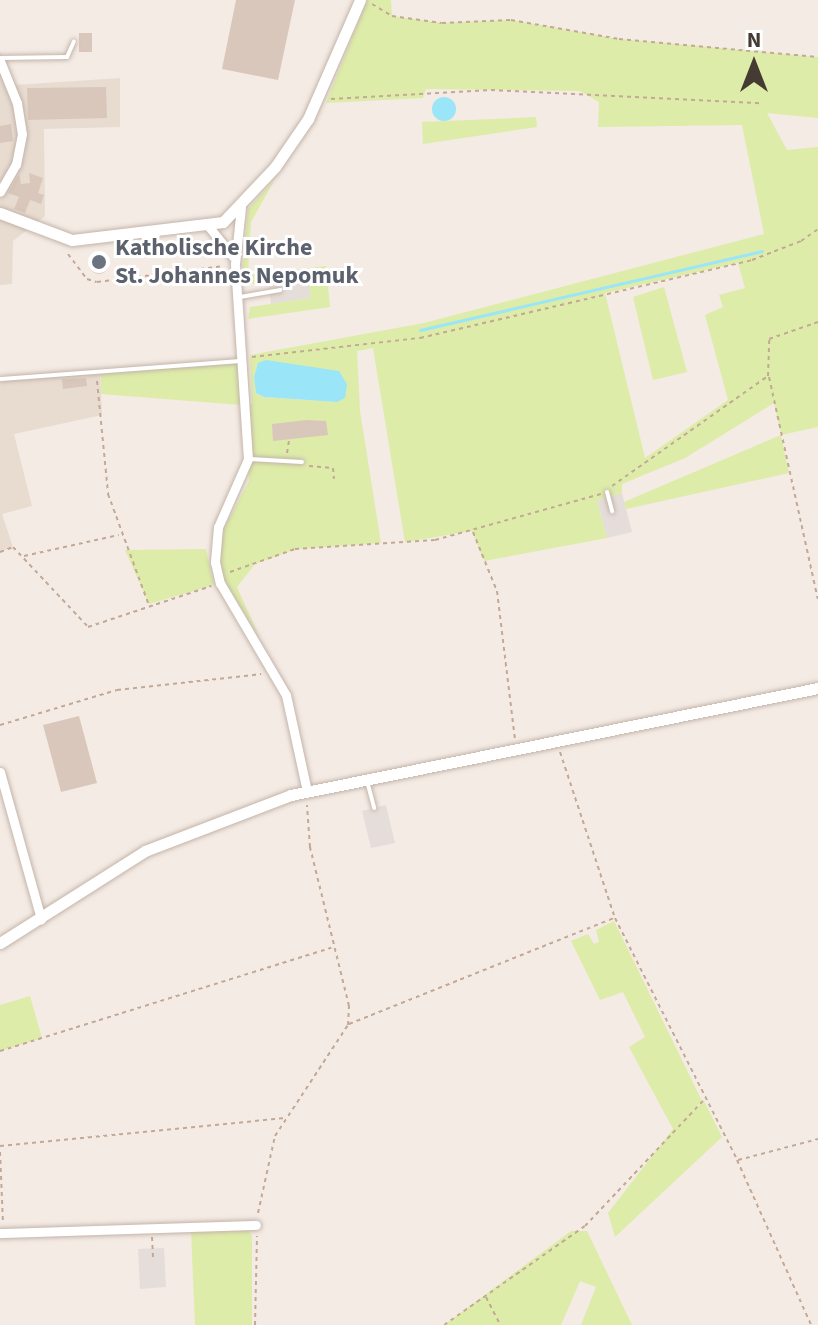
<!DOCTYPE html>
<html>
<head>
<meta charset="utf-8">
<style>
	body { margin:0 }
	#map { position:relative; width:818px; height:1325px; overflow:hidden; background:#f4ebe4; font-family:"Source Sans 3",sans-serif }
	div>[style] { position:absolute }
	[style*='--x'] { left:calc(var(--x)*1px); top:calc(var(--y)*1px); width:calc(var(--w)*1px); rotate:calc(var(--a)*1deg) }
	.residential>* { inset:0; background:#e8dcd1 }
	.industrial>* { inset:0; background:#e5ddd9 }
	.green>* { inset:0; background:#ddeca8 }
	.water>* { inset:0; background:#9ae5f7 }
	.round { border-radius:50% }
	.stream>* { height:3px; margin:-1.5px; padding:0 1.5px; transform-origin:1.5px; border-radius:1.5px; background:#9ae5f7 }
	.building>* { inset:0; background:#d9c7bb }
	.path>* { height:2px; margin-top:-1px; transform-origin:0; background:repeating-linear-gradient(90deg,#c3a995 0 4px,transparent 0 8px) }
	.roads { filter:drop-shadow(0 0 2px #c3b4a9) drop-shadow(0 0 2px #c3b4a9) }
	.service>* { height:4px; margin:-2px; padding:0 2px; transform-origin:2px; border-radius:2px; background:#fff }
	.minor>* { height:9px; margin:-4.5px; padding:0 4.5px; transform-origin:4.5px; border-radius:4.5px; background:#fff }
	.tertiary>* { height:11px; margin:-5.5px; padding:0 5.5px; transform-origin:5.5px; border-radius:5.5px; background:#fff }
	.dots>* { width:22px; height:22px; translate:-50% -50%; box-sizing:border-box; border:4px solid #fff; border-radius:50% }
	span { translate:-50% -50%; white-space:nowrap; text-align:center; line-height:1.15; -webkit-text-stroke:6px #fff; paint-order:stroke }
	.worship-label { font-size:24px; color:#5b616d; font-weight:700 }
	.left { translate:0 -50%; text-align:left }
	.north { position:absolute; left:714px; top:24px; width:80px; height:80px; -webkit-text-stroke:6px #fff; paint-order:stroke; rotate:0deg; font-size:22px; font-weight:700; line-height:32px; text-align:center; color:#463b33 }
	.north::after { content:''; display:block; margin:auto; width:28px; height:36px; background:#463b33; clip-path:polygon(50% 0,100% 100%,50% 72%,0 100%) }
</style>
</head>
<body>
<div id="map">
	<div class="residential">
		<i style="clip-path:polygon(0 51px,16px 85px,120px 78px,120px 127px,44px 129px,45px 216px,13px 241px,12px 284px,0 285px)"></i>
		<i style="clip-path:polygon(100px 369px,102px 415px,14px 434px,32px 506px,2px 514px,13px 547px,0 552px,0 377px)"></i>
	</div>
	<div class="industrial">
		<i style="clip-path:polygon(307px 274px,311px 298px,271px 304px,268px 280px)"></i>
		<i style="clip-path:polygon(622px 493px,632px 532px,607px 538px,597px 500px)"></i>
		<i style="clip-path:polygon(386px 805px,395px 843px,371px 848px,362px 811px)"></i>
		<i style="clip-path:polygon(164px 1248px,166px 1287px,140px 1289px,138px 1249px)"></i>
	</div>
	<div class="green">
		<i style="clip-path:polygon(evenodd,367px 0,391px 0,392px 16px,442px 23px,511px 20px,619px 39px,818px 57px,818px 118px,767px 113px,787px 150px,818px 147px,818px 427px,781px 435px,789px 473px,626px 509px,624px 502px,781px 435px,774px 403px,685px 458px,622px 484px,622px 493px,597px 500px,607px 538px,484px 561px,472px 531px,405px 542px,373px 348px,357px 351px,360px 411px,381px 543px,296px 549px,255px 564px,237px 587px,260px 638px,224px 581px,219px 560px,221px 534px,249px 481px,245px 404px,252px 404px,250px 355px,424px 323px,764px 234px,742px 125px,598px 127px,599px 102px,580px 91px,426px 89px,423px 98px,326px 103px,367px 0,738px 263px,745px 288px,719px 295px,723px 307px,705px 315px,728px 400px,645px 458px,605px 293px,738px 263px,367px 0,258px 363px,337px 402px,263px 397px,256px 393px,254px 377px,258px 363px)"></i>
		<i style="clip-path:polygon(536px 117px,537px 127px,423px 144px,422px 122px)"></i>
		<i style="clip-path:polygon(275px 179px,251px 222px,248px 275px,326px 266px,330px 307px,248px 319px,250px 307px,311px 298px,307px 274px,253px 284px,242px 278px,248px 209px)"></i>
		<i style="clip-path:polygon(664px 287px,687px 372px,653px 380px,633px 297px)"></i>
		<i style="clip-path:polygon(241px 363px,241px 405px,101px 394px,101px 372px)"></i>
		<i style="clip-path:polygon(206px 549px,214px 585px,149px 604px,125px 550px)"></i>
		<i style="clip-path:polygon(614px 921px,702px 1101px,692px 1111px,704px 1101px,722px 1137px,615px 1237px,608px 1213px,673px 1129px,629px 1047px,645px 1037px,623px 992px,600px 1000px,571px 941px,588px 934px,594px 944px,599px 942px,596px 930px)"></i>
		<i style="clip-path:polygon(30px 996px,42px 1038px,0 1051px,0 1005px)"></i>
		<i style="clip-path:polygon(248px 1229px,252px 1236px,252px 1325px,195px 1325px,191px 1230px)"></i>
		<i style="clip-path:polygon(571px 1231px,587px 1231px,632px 1325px,581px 1325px,596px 1287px,580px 1281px,561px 1325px,444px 1325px)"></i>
	</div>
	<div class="water">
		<i class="round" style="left:432px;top:97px;width:24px;height:24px"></i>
		<i style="clip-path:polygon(266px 360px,339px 371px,347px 384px,345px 398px,337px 402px,264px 397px,256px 393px,254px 377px,258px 363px)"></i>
	</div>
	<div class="stream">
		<i style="--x:420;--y:330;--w:351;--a:-13"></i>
	</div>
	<div class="building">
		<i style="clip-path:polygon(236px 0,295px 0,278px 80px,222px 69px)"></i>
		<i style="clip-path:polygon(79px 33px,92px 33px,92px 52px,79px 52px)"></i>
		<i style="clip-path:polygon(106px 87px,107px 118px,28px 120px,27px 88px)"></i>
		<i style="clip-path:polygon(11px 124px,13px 141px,0 143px,0 126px)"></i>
		<i style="clip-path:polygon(29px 173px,43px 178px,38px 193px,44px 195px,41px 204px,30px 200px,25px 213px,14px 209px,19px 197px,8px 193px,19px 174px,21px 184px,30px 183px)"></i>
		<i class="round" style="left:89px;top:254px;width:20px;height:20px"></i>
		<i style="clip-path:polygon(86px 378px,87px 386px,63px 389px,62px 379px)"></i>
		<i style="clip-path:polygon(307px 420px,326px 421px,328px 435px,273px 441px,272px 424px)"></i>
		<i style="clip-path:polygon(79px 716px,97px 783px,61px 792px,43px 725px)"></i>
	</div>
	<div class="path">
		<i style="--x:372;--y:4;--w:23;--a:31"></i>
		<i style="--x:392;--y:16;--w:50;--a:8"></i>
		<i style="--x:442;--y:23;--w:69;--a:-2.5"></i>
		<i style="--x:511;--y:20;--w:110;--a:10"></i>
		<i style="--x:619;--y:39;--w:200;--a:5.2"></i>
		<i style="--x:331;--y:99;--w:160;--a:-3.2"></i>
		<i style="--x:491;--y:90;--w:270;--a:2.8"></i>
		<i style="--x:68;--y:254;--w:31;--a:53"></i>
		<i style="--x:87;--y:279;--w:10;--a:17"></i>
		<i style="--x:97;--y:282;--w:128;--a:-7.2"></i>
		<i style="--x:252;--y:357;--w:169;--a:-6.5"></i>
		<i style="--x:420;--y:338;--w:341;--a:-13.2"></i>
		<i style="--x:752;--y:260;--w:53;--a:-21.2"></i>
		<i style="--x:801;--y:241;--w:21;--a:-35"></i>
		<i style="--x:769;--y:377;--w:227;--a:77.6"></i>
		<i style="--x:97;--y:381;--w:114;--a:84.4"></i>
		<i style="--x:108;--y:494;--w:116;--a:69.8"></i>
		<i style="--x:287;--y:453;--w:12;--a:-81"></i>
		<i style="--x:309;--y:466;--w:24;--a:5"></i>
		<i style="--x:333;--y:468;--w:11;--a:85"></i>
		<i style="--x:612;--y:486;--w:191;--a:-35.2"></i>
		<i style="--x:768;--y:376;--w:37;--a:-88"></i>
		<i style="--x:769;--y:339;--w:52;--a:-19.1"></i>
		<i style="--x:473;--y:532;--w:64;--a:67.9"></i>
		<i style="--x:497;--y:591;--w:150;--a:83.1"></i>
		<i style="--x:0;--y:552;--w:14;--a:-21"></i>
		<i style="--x:13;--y:547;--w:110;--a:46.8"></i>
		<i style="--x:88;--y:627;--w:130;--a:-18.4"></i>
		<i style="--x:24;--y:556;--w:97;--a:-12.5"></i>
		<i style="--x:230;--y:572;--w:69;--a:-19.5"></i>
		<i style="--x:295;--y:549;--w:140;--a:-3.7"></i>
		<i style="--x:435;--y:540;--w:172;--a:-15.5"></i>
		<i style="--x:0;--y:725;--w:122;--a:-16.7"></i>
		<i style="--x:117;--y:690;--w:145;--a:-6.3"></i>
		<i style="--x:560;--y:752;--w:175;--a:71.7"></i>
		<i style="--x:615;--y:918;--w:271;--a:63.2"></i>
		<i style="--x:737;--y:1160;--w:181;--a:65.8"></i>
		<i style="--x:349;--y:1024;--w:285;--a:-21.8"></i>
		<i style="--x:0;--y:1051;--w:347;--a:-17.3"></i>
		<i style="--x:0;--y:1146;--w:286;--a:-5.6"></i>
		<i style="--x:0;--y:1152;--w:72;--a:87.6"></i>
		<i style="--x:738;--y:1160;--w:83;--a:-14.7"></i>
		<i style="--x:258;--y:1213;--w:79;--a:-77.6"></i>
		<i style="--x:275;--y:1136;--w:133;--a:-56.7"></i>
		<i style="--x:348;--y:1025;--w:19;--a:-87"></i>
		<i style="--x:349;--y:1006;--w:164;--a:-103.8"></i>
		<i style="--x:310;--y:847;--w:42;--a:-94.1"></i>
		<i style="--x:152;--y:1237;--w:20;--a:87"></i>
		<i style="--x:486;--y:1297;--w:31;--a:63"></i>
		<i style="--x:255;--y:1325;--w:89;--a:-88.7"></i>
		<i style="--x:444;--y:1325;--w:172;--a:-35.1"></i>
		<i style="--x:585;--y:1226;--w:172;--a:-46.7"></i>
	</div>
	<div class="roads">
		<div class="service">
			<i style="--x:0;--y:58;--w:67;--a:-0.9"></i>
			<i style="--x:67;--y:57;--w:17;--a:-66"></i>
			<i style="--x:240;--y:297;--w:41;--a:-9.9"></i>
			<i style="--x:0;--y:379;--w:242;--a:-4.3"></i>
			<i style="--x:250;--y:459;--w:52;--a:3.3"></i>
			<i style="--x:607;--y:492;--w:20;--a:75"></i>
			<i style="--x:367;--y:781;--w:28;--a:75"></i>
		</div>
		<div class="minor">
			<i style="--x:0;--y:61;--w:45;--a:68"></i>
			<i style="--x:17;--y:103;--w:31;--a:81"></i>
			<i style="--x:22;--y:134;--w:31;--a:101"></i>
			<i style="--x:16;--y:164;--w:32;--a:120"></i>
			<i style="--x:241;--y:207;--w:57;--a:96"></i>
			<i style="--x:235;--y:264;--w:195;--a:86.2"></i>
			<i style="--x:248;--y:459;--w:74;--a:113.8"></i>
			<i style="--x:218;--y:527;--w:35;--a:95"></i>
			<i style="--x:215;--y:562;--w:22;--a:77"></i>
			<i style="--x:220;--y:583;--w:130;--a:59.5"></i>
			<i style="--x:286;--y:695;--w:98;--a:77.7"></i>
			<i style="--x:209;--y:227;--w:38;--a:51"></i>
			<i style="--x:0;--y:772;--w:153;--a:74.4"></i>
			<i style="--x:0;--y:1233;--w:256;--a:-1.8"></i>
		</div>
		<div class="tertiary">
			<i style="--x:0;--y:213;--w:77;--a:20.6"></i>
			<i style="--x:72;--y:240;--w:152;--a:-6.8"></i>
			<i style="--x:223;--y:222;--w:76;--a:-46.6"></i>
			<i style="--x:275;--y:167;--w:58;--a:-55.5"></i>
			<i style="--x:308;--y:119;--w:130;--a:-66.4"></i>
			<i style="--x:0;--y:943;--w:172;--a:-32.4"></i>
			<i style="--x:145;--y:851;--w:156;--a:-21"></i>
			<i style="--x:291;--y:795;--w:538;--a:-11.48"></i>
		</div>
	</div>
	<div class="dots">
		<i style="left:99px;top:262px;background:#6b7280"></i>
	</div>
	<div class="worship-label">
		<span class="left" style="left:115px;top:262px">Katholische Kirche<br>St. Johannes Nepomuk</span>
	</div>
	<div class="north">N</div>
</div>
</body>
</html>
